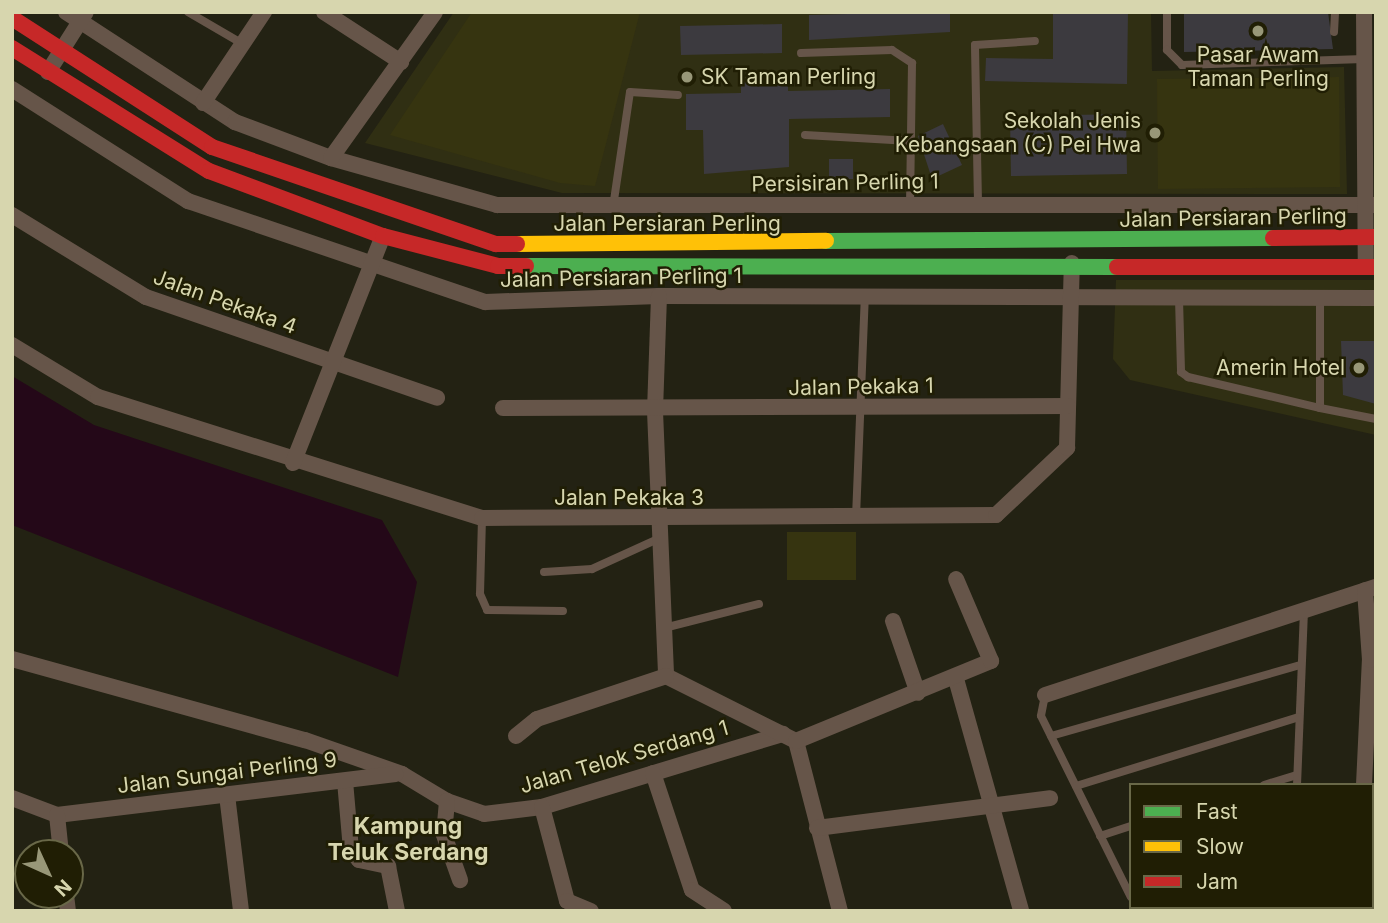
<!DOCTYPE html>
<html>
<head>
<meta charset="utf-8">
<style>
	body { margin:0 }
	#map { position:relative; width:1388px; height:923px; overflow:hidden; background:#232213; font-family:Inter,sans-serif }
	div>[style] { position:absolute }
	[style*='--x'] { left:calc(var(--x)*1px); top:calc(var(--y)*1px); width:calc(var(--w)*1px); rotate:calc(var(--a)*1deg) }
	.built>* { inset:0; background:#302f13 }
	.green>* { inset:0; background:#363410 }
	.water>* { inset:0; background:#240818 }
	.building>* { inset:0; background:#3c3a3f }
	.lane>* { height:8px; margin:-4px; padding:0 4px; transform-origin:4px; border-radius:4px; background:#665549 }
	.street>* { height:16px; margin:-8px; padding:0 8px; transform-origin:8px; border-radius:8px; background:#665549 }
	.fast>* { height:16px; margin:-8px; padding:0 8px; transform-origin:8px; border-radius:8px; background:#4caf50 }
	.slow>* { height:16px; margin:-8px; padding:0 8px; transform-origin:8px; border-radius:8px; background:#ffc107 }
	.jam>* { height:16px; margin:-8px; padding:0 8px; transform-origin:8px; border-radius:8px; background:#c62828 }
	.dots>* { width:19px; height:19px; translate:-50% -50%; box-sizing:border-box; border:4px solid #201e04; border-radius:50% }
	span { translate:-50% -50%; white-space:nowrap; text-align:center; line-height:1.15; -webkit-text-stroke:5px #201e04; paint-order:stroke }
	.poi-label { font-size:21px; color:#d7d6ae }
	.left { translate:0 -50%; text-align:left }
	.right { translate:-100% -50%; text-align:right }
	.street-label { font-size:21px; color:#d7d6ae }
	.neighbourhood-label { font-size:23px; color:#d7d6ae; font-weight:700 }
	.frame { position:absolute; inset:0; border:14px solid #d7d6ae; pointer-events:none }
	.legend { position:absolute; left:1129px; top:783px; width:245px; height:126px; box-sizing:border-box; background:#201e04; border:2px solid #696848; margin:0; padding:9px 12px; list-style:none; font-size:21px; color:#d7d6ae }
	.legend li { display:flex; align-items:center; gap:14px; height:35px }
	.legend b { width:35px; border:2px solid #696848 }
	.north { position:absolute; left:14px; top:839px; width:70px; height:70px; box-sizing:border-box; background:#201e04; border:2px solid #696848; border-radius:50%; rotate:135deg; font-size:19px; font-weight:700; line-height:28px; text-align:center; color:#d7d6ae }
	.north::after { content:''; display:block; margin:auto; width:24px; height:32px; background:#989778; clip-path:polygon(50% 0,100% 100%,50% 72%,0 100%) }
</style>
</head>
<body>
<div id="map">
	<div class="built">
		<i style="clip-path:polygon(454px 12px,1151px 12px,1152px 71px,1344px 67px,1347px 194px,562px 193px,365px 143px)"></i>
		<i style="clip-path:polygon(1116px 280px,1376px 280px,1376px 435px,1130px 380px,1113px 359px)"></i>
	</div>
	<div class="green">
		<i style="clip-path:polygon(472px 12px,640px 12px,595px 186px,560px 183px,390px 135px)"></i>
		<i style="clip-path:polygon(1339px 77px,1340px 187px,1158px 189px,1157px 79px)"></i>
		<i style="clip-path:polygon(787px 532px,856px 532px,856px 580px,787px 580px)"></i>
	</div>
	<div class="water">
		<i style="clip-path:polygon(12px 376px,94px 425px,382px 520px,417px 582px,398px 677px,12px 525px)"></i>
	</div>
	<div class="building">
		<i style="clip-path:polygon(924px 12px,950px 12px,950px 32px,809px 40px,809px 15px)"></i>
		<i style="clip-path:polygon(1053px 12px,1128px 12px,1127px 84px,985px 81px,986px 58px,1053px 59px)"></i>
		<i style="clip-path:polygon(1184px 12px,1328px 12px,1333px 49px,1184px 52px)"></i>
		<i style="clip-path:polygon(782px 24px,782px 53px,681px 55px,680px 26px)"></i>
		<i style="clip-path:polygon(788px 81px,788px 91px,890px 89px,890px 117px,789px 119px,789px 167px,704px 174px,703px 130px,686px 130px,686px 94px,741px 93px,741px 82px)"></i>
		<i style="clip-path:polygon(1126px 114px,1127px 174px,1011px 176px,1010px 116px)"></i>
		<i style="clip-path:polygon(943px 124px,962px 165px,932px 179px,918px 136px)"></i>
		<i style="clip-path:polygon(829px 159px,853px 159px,853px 179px,829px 179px)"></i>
		<i style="clip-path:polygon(1341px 341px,1376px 341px,1376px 404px,1343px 395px)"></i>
	</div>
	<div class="lane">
		<i style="--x:188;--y:12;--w:64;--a:30.2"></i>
		<i style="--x:1167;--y:12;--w:38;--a:90"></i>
		<i style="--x:1167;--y:50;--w:21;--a:45"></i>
		<i style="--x:1182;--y:65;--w:182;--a:-1.9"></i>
		<i style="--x:1334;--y:32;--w:20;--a:-87"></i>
		<i style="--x:801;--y:53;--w:91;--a:-1.9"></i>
		<i style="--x:892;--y:50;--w:24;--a:33"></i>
		<i style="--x:912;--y:63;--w:139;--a:90.8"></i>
		<i style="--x:805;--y:135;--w:105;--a:3.3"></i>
		<i style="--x:978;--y:203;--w:158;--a:-91.1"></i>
		<i style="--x:975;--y:45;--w:60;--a:-3.8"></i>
		<i style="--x:613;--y:207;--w:116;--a:-81.6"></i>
		<i style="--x:630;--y:92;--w:48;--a:3.6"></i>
		<i style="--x:1320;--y:298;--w:110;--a:90"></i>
		<i style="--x:1320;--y:408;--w:57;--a:11.1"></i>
		<i style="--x:1179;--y:299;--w:73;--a:88.4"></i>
		<i style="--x:1181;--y:372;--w:9;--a:36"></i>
		<i style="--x:1188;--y:377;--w:136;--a:13.2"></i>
		<i style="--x:856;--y:517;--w:221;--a:-87.7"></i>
		<i style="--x:482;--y:518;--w:76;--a:91.5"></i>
		<i style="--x:480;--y:594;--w:17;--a:66"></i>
		<i style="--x:487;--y:610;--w:76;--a:0.8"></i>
		<i style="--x:544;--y:572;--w:48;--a:-3.6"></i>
		<i style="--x:592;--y:569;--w:75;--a:-24.5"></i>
		<i style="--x:664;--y:628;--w:98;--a:-14.2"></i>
		<i style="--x:1045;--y:695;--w:21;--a:101"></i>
		<i style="--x:1041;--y:716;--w:202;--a:63.6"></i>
		<i style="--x:1051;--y:736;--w:260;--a:-15.9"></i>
		<i style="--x:1264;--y:785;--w:34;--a:-17"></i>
		<i style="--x:1297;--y:785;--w:175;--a:-87.7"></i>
		<i style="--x:1076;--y:786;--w:233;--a:-17.2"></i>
		<i style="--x:1100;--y:836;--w:33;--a:-18"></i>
		<i style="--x:1139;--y:911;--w:13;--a:-18"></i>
		<i style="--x:1263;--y:911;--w:13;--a:-18"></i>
	</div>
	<div class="street">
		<i style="--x:66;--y:12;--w:202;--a:33.1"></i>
		<i style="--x:235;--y:122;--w:103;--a:20.6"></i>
		<i style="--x:331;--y:158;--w:173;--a:15.8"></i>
		<i style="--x:497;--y:205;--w:879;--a:0"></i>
		<i style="--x:324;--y:12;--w:92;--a:33"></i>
		<i style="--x:1364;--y:12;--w:255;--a:89.6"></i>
		<i style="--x:48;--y:72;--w:71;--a:-57.7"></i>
		<i style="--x:12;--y:89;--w:209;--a:32.5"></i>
		<i style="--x:188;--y:201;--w:314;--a:18.8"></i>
		<i style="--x:485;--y:302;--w:174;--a:-2"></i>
		<i style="--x:659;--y:296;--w:717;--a:0.16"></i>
		<i style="--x:203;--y:103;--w:110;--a:-56.2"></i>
		<i style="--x:331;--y:158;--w:179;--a:-54.5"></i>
		<i style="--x:12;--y:215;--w:157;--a:31.5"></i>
		<i style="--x:146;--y:297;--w:308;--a:19.1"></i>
		<i style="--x:659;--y:296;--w:115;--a:92"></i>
		<i style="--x:655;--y:411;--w:265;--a:87.6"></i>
		<i style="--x:12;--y:345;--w:100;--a:31.2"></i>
		<i style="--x:98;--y:397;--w:403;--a:17.5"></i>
		<i style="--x:482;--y:518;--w:514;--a:-0.33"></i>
		<i style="--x:996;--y:515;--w:98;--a:-43.3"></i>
		<i style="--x:1067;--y:448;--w:185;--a:-88.5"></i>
		<i style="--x:503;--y:408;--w:565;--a:-0.2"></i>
		<i style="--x:293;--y:463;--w:244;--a:-68.4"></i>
		<i style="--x:893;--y:621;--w:76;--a:70.9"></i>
		<i style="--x:12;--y:659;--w:304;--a:15.5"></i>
		<i style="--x:305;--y:740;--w:103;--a:19.3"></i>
		<i style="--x:402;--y:774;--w:52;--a:31"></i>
		<i style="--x:447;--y:801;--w:39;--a:19"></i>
		<i style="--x:484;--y:814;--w:58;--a:-6.9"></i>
		<i style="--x:542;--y:807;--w:252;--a:-16.9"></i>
		<i style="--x:666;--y:676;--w:145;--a:26.6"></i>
		<i style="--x:796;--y:741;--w:176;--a:75.5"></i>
		<i style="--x:956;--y:679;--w:241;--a:74.3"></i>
		<i style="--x:1045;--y:695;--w:348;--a:-18.1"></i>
		<i style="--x:516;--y:736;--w:27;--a:-39"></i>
		<i style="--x:537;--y:719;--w:136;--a:-18.4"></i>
		<i style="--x:796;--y:741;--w:211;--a:-22.3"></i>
		<i style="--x:991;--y:661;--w:89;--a:-113.1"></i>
		<i style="--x:653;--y:773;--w:123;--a:71.6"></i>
		<i style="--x:692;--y:890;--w:38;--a:33"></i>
		<i style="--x:345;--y:781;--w:69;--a:85"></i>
		<i style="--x:351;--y:850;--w:13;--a:51"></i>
		<i style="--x:359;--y:860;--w:30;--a:12"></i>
		<i style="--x:388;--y:866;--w:46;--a:78.7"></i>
		<i style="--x:1364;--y:785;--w:125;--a:-87.3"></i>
		<i style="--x:1370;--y:660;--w:70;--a:-94.1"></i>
		<i style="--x:227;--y:795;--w:117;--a:83.1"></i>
		<i style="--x:12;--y:798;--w:48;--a:20.7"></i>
		<i style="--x:57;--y:815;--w:341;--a:-6.9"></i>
		<i style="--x:447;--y:801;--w:34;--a:95"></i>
		<i style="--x:444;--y:835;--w:48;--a:70.4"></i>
		<i style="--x:542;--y:807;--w:97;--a:75.1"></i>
		<i style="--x:567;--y:901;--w:26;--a:23"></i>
		<i style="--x:57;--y:815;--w:38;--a:84"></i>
		<i style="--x:1372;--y:818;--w:4;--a:0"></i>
		<i style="--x:817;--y:828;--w:235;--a:-7.3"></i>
		<i style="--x:66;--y:895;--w:16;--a:83"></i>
	</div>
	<div class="fast">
		<i style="--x:826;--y:241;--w:447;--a:-0.4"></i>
		<i style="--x:526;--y:266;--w:591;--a:0.1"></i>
	</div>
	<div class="slow">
		<i style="--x:517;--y:244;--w:309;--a:-0.6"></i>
	</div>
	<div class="jam">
		<i style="--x:12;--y:18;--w:238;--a:32.8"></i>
		<i style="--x:212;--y:147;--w:300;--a:18.9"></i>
		<i style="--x:496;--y:244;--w:21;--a:0"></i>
		<i style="--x:12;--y:48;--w:232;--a:32"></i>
		<i style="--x:209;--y:171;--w:186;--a:20.5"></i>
		<i style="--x:383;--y:236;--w:119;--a:14.6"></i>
		<i style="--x:498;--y:266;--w:28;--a:0"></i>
		<i style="--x:1273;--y:238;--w:103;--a:-0.6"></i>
		<i style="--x:1117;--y:267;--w:259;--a:0"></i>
	</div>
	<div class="dots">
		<i style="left:1258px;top:31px;background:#989778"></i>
		<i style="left:687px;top:77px;background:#989778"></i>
		<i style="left:1155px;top:133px;background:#989778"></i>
		<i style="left:1359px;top:368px;background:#989778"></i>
	</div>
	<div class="poi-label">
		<span style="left:1258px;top:67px">Pasar Awam<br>Taman Perling</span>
		<span class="left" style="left:701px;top:77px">SK Taman Perling</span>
		<span class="right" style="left:1141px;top:133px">Sekolah Jenis<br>Kebangsaan (C) Pei Hwa</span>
		<span class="right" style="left:1345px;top:368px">Amerin Hotel</span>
	</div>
	<div class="street-label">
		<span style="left:845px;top:183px;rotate:-1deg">Persisiran Perling 1</span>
		<span style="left:1233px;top:218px;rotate:-1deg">Jalan Persiaran Perling</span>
		<span style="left:667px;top:224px">Jalan Persiaran Perling</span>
		<span style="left:621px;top:278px;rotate:-1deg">Jalan Persiaran Perling 1</span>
		<span style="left:225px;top:302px;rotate:20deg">Jalan Pekaka 4</span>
		<span style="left:861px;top:387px;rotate:-1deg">Jalan Pekaka 1</span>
		<span style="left:629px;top:498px">Jalan Pekaka 3</span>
		<span style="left:624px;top:757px;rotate:-16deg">Jalan Telok Serdang 1</span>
		<span style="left:227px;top:773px;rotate:-7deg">Jalan Sungai Perling 9</span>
	</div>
	<div class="neighbourhood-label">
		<span style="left:408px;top:839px">Kampung<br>Teluk Serdang</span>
	</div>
	<div class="frame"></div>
	<ul class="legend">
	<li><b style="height:9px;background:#4caf50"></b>Fast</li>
	<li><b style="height:9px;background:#ffc107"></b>Slow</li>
	<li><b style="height:9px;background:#c62828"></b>Jam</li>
	</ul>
	<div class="north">N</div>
</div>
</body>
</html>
